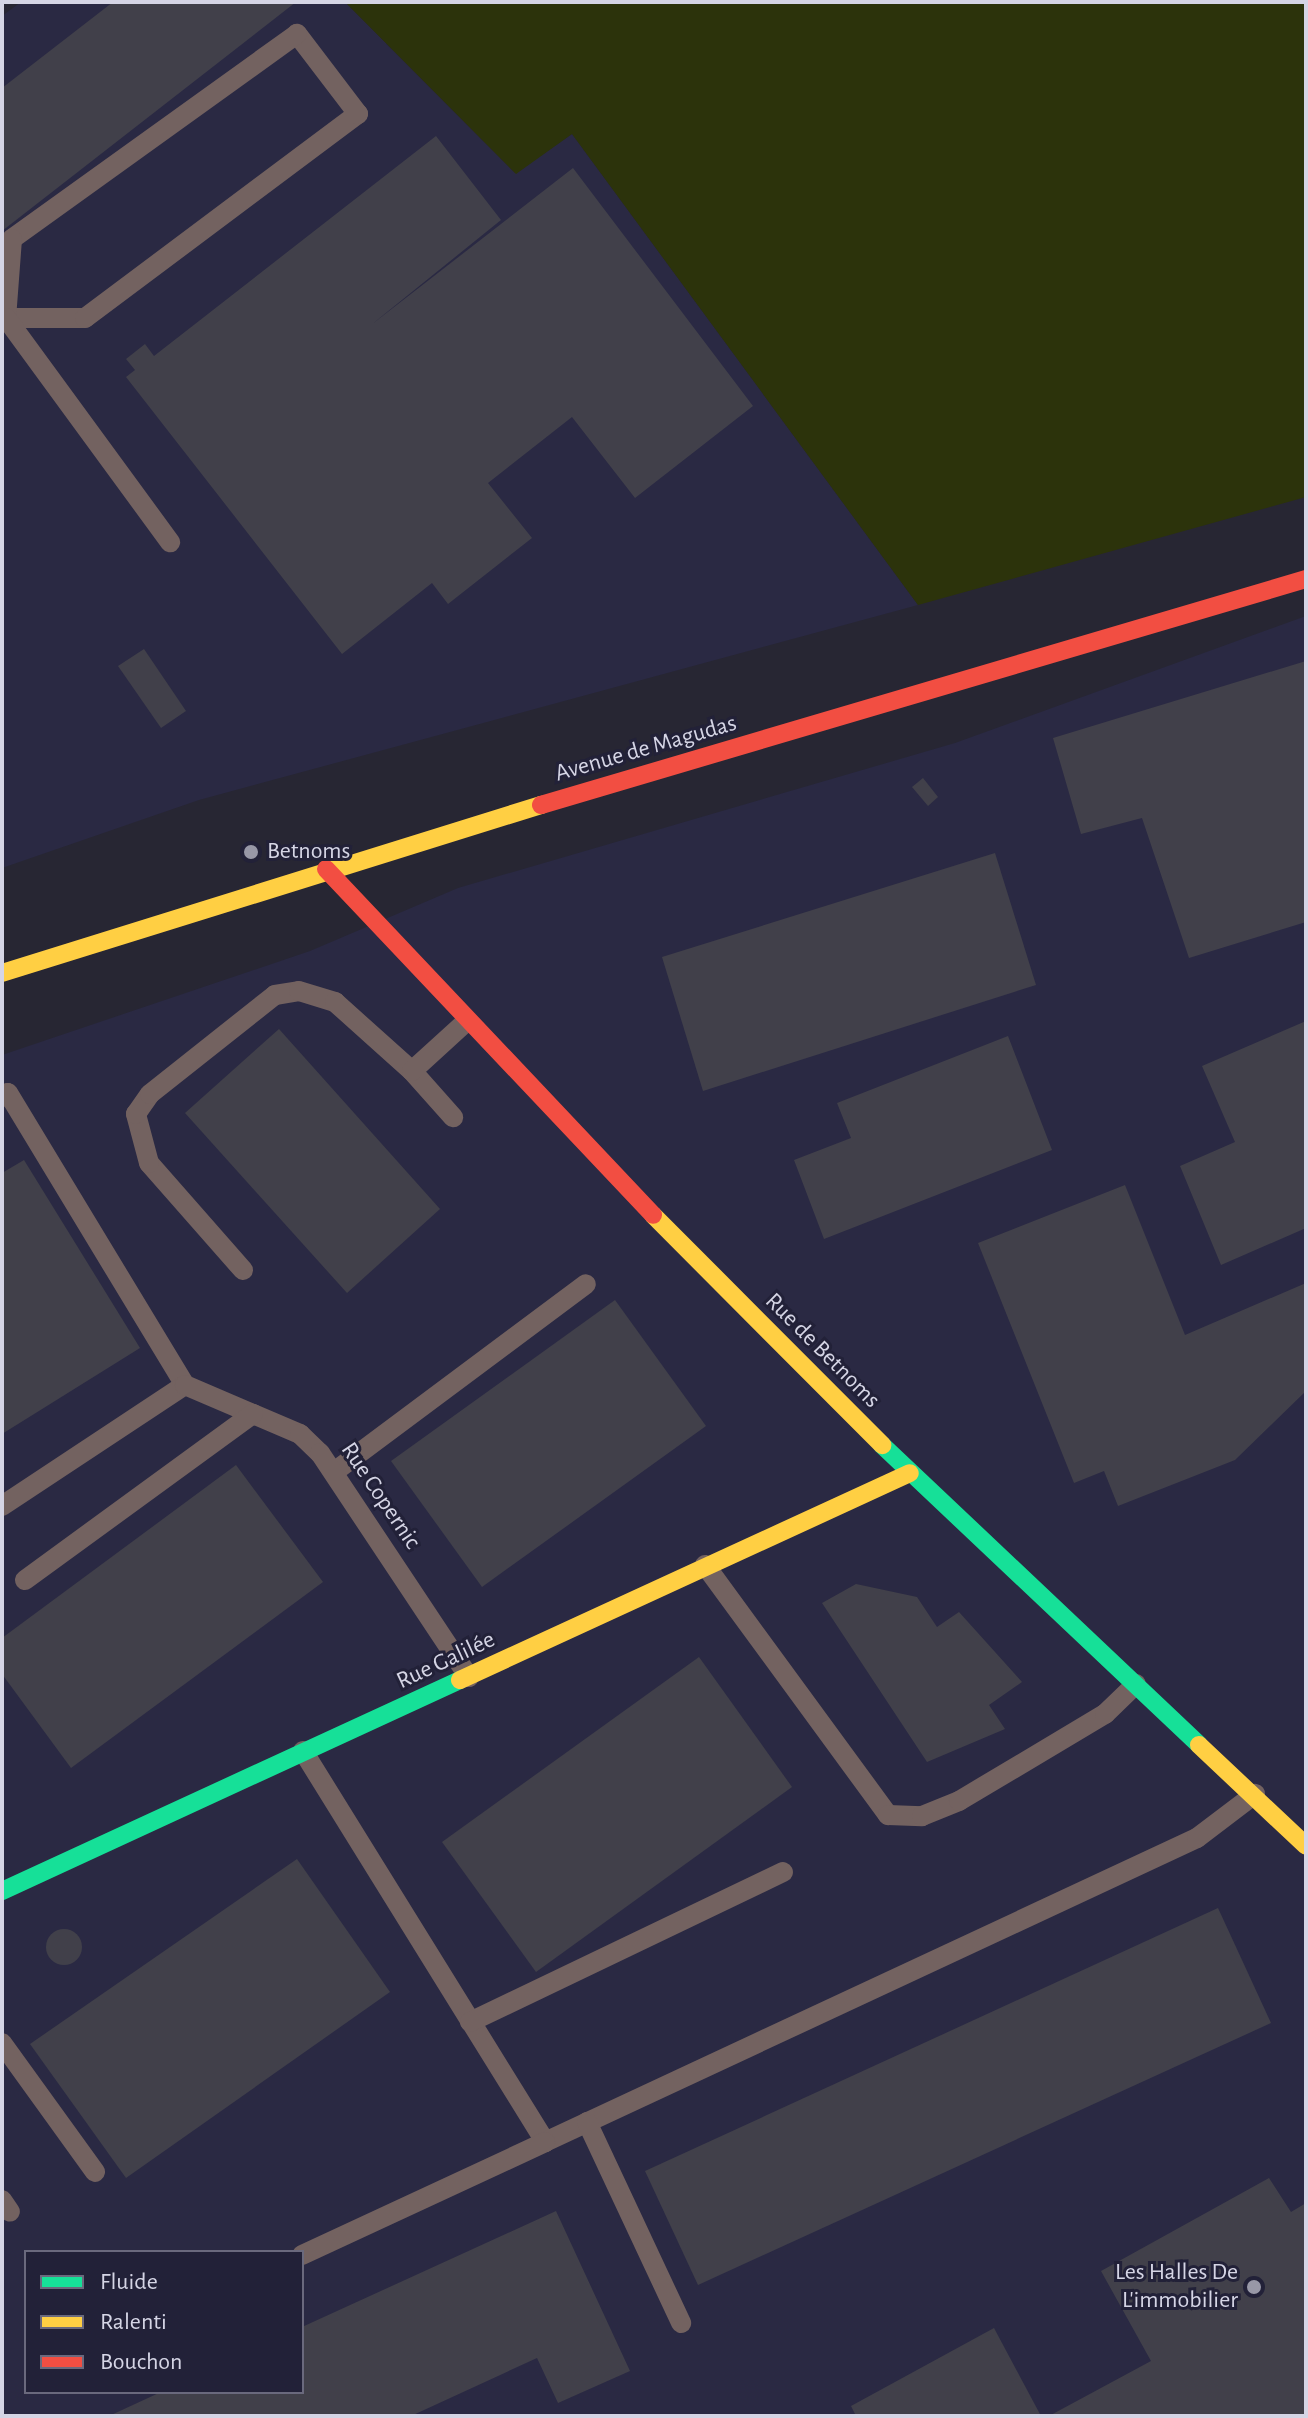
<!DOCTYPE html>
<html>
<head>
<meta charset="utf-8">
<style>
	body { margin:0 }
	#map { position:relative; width:1308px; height:2418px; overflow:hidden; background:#272633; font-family:"Alegreya Sans",sans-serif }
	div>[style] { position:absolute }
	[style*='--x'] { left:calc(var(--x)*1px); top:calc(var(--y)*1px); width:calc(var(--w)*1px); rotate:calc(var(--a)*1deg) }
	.built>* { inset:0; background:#2a2943 }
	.green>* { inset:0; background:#2c330b }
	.building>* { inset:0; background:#41404a }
	.round { border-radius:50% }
	.lane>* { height:20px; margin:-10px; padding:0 10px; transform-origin:10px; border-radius:10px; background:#736260 }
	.fast>* { height:18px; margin:-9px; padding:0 9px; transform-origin:9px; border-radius:9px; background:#16e098 }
	.slow>* { height:18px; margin:-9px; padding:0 9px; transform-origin:9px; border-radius:9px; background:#ffcf43 }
	.jam>* { height:18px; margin:-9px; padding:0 9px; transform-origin:9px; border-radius:9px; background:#f24e42 }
	.dots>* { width:22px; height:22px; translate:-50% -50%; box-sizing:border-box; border:4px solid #222138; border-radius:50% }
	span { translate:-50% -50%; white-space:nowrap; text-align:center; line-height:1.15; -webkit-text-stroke:6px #222138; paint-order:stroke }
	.street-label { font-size:24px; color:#d5d5e5 }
	.poi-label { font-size:24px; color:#d5d5e5 }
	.left { translate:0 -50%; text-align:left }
	.right { translate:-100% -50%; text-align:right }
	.frame { position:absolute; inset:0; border:4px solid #d5d5e5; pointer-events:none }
	.legend { position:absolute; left:24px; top:2250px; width:280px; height:144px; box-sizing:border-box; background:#222138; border:2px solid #6a697d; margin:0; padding:10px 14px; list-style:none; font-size:24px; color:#d5d5e5 }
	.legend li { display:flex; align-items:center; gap:16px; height:40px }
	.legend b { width:40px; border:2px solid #6a697d }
</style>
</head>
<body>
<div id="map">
	<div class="built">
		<i style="clip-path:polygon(21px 2px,345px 2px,515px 173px,572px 134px,918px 605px,199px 800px,2px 868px,2px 16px)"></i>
		<i style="clip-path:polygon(evenodd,1306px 616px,1306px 2416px,2px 2416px,2px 1055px,310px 951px,458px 888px,955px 743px,1306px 616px,26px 2252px,302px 2252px,302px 2392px,26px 2392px,26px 2252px)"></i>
	</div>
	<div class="green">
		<i style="clip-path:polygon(345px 2px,1306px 2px,1306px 497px,918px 605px,572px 134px,516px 174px)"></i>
	</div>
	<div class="building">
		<i style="clip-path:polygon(113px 2px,296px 2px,2px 231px,2px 88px)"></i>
		<i style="clip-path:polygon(436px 136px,501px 220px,371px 325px,573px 168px,753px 406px,635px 498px,572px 417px,488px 483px,532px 538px,448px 604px,432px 583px,342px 654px,126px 377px,135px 370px,126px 359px,145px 344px,154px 356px)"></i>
		<i style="clip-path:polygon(144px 649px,186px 711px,161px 728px,118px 666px)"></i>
		<i style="clip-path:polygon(1306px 661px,1306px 922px,1189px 958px,1142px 818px,1081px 834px,1053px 738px)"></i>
		<i style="clip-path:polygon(923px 778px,938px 797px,928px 806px,912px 787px)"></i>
		<i style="clip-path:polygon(995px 853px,1036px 985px,703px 1091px,662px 957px)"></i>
		<i style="clip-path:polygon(1306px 1021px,1306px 1228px,1221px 1265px,1180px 1166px,1235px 1142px,1202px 1066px)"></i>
		<i style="clip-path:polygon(279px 1029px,440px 1209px,347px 1293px,185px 1113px)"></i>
		<i style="clip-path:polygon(1008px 1036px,1052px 1150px,824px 1239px,794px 1160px,851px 1138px,837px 1103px)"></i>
		<i style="clip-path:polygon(24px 1160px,140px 1348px,2px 1434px,2px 1173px)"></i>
		<i style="clip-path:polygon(1125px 1185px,1185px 1335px,1306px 1283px,1306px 1391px,1235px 1460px,1118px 1506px,1104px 1471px,1074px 1483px,978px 1243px)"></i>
		<i style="clip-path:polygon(615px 1300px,706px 1426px,482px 1587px,391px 1461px)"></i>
		<i style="clip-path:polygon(236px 1465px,323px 1582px,71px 1768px,2px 1674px,2px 1638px)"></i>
		<i style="clip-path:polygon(856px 1584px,917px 1597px,937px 1627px,959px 1612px,1022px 1682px,989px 1705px,1005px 1729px,927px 1762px,822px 1603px)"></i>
		<i style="clip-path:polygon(699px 1657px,792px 1787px,536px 1972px,442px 1842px)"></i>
		<i style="clip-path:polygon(297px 1859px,390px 1992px,126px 2178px,30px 2044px)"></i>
		<i style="clip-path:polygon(1218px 1908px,1271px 2023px,698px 2285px,645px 2171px)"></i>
		<i class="round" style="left:46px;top:1929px;width:36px;height:36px"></i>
		<i style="clip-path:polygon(1269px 2178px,1291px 2212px,1306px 2203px,1306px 2416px,1049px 2416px,1151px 2361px,1101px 2271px)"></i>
		<i style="clip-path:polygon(556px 2211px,630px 2371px,558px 2403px,537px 2358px,411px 2416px,109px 2416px,161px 2392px,302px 2392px,302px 2327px)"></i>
		<i style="clip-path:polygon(994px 2328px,1041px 2416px,856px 2416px,851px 2406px)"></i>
	</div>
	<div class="lane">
		<i style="--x:2;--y:318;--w:83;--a:0"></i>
		<i style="--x:85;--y:318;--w:341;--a:-36.8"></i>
		<i style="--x:358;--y:114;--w:101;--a:-127.3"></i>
		<i style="--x:297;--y:34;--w:351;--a:144.3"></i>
		<i style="--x:12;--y:239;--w:79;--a:94.3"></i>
		<i style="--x:6;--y:318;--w:278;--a:53.8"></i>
		<i style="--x:412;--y:1071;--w:62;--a:48.3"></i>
		<i style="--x:2;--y:1097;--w:7;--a:-34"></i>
		<i style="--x:8;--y:1093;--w:341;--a:58.8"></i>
		<i style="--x:243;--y:1270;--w:142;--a:-131.3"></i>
		<i style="--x:149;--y:1163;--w:51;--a:-104.9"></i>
		<i style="--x:136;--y:1114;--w:24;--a:-55"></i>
		<i style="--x:150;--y:1094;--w:159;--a:-38.4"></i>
		<i style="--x:275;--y:995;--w:24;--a:-9"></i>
		<i style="--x:299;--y:991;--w:38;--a:17"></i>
		<i style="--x:335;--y:1002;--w:103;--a:41.9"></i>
		<i style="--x:412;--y:1071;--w:74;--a:-42.3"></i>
		<i style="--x:334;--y:1472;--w:314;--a:-36.7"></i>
		<i style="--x:2;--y:1506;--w:219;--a:-33.5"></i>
		<i style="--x:185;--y:1385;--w:125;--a:23.1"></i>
		<i style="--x:300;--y:1434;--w:28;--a:44"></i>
		<i style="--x:320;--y:1453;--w:269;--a:56.4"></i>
		<i style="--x:705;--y:1565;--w:310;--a:53.8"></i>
		<i style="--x:888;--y:1815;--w:34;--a:2"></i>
		<i style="--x:922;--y:1816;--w:40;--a:-22"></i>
		<i style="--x:959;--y:1801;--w:170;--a:-30.8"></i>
		<i style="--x:1105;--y:1714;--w:43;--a:-44.1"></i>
		<i style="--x:25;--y:1580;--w:282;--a:-36.1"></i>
		<i style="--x:303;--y:1751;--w:460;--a:58.2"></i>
		<i style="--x:545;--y:2142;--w:719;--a:-25"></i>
		<i style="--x:1197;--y:1838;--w:73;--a:-37.2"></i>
		<i style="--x:470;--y:2022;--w:347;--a:-25.6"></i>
		<i style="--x:2;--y:2043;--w:159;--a:54.2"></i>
		<i style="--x:587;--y:2122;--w:222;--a:64.9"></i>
		<i style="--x:2;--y:2200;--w:14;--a:56"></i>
		<i style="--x:302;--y:2255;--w:268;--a:-24.9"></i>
	</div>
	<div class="fast">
		<i style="--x:882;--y:1445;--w:436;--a:43.4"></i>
		<i style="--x:2;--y:1891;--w:504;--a:-24.74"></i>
	</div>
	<div class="slow">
		<i style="--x:2;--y:973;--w:565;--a:-17.31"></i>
		<i style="--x:653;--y:1215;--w:325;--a:45.1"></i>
		<i style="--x:460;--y:1680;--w:495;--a:-24.7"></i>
		<i style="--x:1199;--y:1745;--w:147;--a:43.3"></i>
	</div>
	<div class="jam">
		<i style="--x:541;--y:805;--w:798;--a:-16.46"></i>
		<i style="--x:326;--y:869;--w:476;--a:46.6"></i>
	</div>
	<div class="dots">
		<i style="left:251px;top:852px;background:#9898a7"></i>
		<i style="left:1254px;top:2287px;background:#9898a7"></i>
	</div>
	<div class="street-label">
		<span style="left:646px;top:749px;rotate:-16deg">Avenue de Magudas</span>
		<span style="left:822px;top:1351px;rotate:45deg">Rue de Betnoms</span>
		<span style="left:380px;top:1496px;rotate:56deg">Rue Copernic</span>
		<span style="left:446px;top:1661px;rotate:-25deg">Rue Galilée</span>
	</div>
	<div class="poi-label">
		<span class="left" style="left:267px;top:852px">Betnoms</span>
		<span class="right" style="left:1238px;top:2287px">Les Halles De<br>L'immobilier</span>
	</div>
	<div class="frame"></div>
	<ul class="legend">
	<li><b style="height:10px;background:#16e098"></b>Fluide</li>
	<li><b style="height:10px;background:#ffcf43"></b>Ralenti</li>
	<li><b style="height:10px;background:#f24e42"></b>Bouchon</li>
	</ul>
</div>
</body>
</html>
